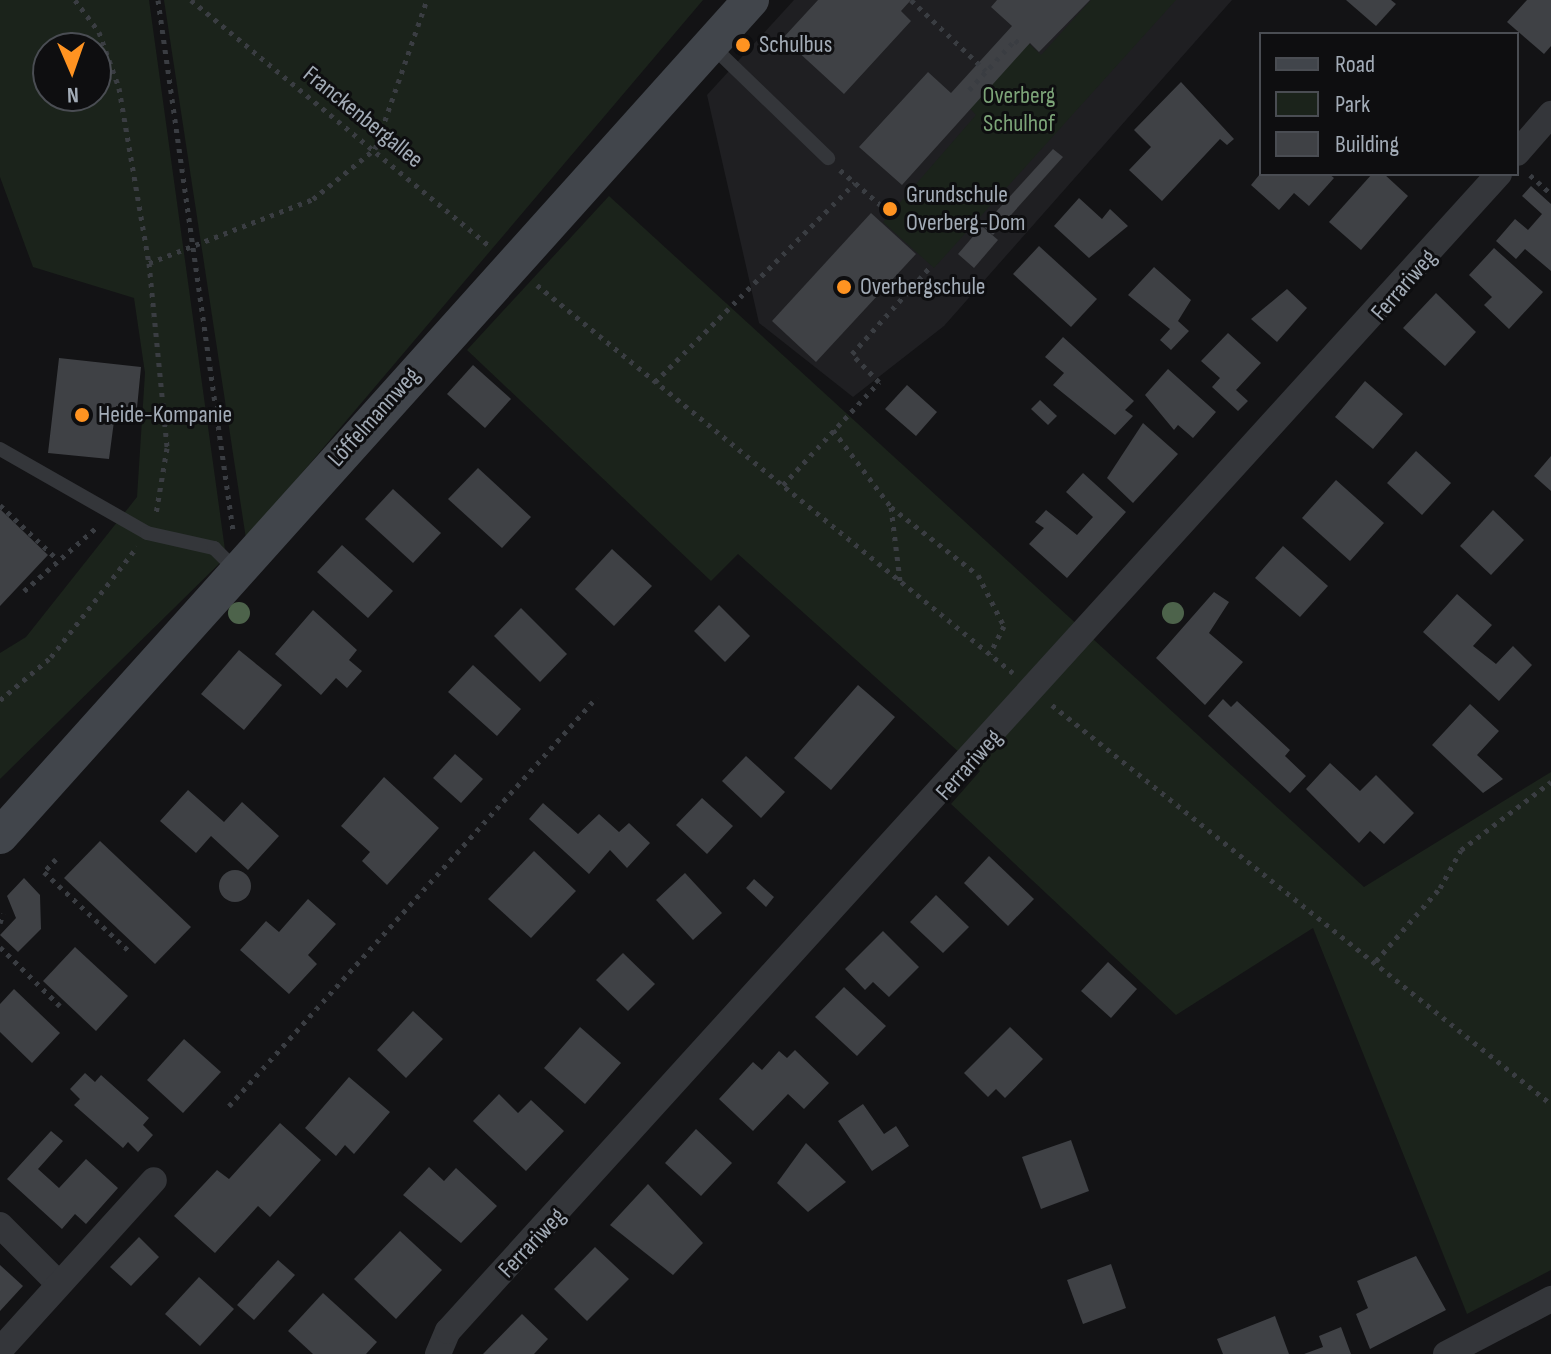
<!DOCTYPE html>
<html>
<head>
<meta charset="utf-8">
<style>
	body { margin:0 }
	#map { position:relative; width:1551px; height:1354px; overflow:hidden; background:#131315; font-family:"Sofia Sans Condensed",sans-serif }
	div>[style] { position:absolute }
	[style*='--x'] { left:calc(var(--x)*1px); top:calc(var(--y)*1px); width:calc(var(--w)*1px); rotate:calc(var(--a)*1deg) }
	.built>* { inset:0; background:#1f1f22 }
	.green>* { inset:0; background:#1b231b }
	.building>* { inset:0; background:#3f4145 }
	.round { border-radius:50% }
	.path>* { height:5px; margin-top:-2.5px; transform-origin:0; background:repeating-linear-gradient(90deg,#3a3d42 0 4px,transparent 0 10px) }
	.lane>* { height:14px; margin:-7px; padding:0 7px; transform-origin:7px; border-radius:7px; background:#34363a }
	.street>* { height:26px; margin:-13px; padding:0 13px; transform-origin:13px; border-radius:13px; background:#34363a }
	.secondary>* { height:36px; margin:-18px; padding:0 18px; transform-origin:18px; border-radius:18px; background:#41454b }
	.trees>* { width:22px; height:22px; margin:-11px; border-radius:50%; background:#4d634b }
	.dots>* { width:22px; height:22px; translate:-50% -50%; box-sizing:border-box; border:4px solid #0e0e10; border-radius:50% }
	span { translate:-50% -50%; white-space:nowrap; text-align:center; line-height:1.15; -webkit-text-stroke:6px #0e0e10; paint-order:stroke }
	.poi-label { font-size:24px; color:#a3acb7 }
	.left { translate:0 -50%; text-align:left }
	.park-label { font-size:24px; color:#7ca478 }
	.street-label { font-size:24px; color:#a3acb7 }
	.legend { position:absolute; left:1259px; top:32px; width:260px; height:144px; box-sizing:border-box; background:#0e0e10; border:2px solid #4a4d53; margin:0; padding:10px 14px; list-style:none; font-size:24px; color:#a3acb7 }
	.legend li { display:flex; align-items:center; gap:16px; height:40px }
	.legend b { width:40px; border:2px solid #4a4d53 }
	.north { position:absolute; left:32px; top:32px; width:80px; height:80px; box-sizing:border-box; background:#0e0e10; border:2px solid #4a4d53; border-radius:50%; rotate:178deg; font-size:22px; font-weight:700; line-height:32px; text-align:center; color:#a3acb7 }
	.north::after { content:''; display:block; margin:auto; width:28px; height:36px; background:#ff9321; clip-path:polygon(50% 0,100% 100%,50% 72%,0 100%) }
</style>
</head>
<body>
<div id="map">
	<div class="built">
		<i style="clip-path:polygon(794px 0,1232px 0,944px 326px,853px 397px,759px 323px,707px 95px)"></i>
	</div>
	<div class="green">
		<i style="clip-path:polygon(evenodd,0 0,149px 0,226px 557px,0 779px,0 653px,26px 637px,137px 497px,145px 373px,134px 298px,33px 267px,0 177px,0 0,48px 48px,96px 48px,96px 96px,48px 96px,48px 48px)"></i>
		<i style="clip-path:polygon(164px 0,703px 0,246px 539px)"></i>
		<i style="clip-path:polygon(1091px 0,1176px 0,934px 268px,883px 222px,976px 115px,966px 104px,1025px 40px,1041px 55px)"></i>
		<i style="clip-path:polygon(609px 196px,1364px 887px,1551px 772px,1551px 1270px,1467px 1314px,1313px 928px,1176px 1015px,951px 804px,980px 771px,738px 554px,711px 581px,467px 350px)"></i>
	</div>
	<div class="building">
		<i style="clip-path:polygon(818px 0,911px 0,901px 11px,911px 21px,844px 94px,783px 38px)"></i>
		<i style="clip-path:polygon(997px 0,1090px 0,1039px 52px,1030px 43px,902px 185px,859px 147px,928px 72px,951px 93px,1012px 26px,991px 7px)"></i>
		<i style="clip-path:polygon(1346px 0,1391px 0,1396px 4px,1376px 26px)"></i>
		<i style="clip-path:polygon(1527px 0,1551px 0,1551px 46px,1544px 54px,1507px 22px)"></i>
		<i style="clip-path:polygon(1181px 82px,1234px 139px,1227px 145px,1220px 139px,1162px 201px,1129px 170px,1151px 147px,1134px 130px)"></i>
		<i style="clip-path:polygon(1053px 149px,1063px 157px,993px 235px,983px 226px)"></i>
		<i style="clip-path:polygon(1260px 174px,1329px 174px,1334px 178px,1309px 206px,1294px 193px,1279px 210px,1251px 185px)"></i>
		<i style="clip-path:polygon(1372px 174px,1384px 174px,1408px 196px,1361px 250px,1329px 222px)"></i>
		<i style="clip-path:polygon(1531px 186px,1551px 204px,1551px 271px,1525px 249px,1516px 259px,1496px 241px,1515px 219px,1528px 230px,1542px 214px,1522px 196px)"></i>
		<i style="clip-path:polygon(1079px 198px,1102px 219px,1110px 209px,1128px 226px,1089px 258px,1054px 226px)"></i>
		<i style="clip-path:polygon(871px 213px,916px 254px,816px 362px,772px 321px)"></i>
		<i style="clip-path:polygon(982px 226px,998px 240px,974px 268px,958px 254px)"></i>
		<i style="clip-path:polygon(1039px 246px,1097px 299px,1071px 327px,1013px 274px)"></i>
		<i style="clip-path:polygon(1494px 248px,1543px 292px,1509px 329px,1484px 305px,1492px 297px,1469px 275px)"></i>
		<i style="clip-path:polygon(1154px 267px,1191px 300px,1178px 321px,1189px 331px,1171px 350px,1160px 340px,1170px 329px,1128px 295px)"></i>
		<i style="clip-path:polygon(1287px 289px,1307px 308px,1277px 342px,1251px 319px)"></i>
		<i style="clip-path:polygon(1436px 293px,1476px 332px,1445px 366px,1403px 328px)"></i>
		<i style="clip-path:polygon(1228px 333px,1261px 363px,1236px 390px,1248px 401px,1238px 411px,1212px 387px,1220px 378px,1201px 361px)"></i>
		<i style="clip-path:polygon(1063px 337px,1134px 401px,1125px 410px,1133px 416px,1115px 435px,1053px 385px,1064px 373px,1045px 357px)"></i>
		<i style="clip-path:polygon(59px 358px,141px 367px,137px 408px,116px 406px,109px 459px,48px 453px)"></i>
		<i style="clip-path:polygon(473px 365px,511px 399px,485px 428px,447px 394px)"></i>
		<i style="clip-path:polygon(1168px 369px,1216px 412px,1193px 438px,1178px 425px,1174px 430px,1145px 395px)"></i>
		<i style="clip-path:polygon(1365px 381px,1403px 414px,1373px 449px,1335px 417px)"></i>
		<i style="clip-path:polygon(907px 385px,937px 412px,916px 436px,885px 409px)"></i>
		<i style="clip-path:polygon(1040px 400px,1057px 416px,1048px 425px,1031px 409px)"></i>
		<i style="clip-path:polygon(1143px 423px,1178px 454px,1133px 503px,1107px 478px)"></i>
		<i style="clip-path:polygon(1416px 451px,1451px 483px,1422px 515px,1387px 483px)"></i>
		<i style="clip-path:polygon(1551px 456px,1551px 491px,1534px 476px)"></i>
		<i style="clip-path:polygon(478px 468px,531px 517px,502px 548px,448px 499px)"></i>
		<i style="clip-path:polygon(1083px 473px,1126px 512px,1067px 578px,1029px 544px,1044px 528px,1035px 522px,1046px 510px,1077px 535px,1093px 517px,1066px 492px)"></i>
		<i style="clip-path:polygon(1336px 480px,1384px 523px,1350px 561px,1302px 518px)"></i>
		<i style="clip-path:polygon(393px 489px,441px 533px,413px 563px,365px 519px)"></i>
		<i style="clip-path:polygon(0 509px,48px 555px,0 606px)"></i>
		<i style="clip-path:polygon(1493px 510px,1524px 540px,1491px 575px,1460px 546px)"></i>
		<i style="clip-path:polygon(342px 545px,393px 591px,368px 618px,317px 572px)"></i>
		<i style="clip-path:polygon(1283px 546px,1328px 586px,1300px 617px,1255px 578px)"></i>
		<i style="clip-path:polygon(612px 549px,652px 586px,614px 626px,575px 589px)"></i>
		<i style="clip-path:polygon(1214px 592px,1229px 602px,1209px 633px,1243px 662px,1205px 705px,1156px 658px)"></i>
		<i style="clip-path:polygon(1457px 594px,1492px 625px,1473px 646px,1496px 664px,1513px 646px,1532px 665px,1499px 701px,1423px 632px)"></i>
		<i style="clip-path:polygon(719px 605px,750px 636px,725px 662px,694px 631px)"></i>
		<i style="clip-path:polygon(521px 608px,567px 654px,540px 682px,494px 636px)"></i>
		<i style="clip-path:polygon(313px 610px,357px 650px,349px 660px,362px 671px,347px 688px,336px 678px,321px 695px,275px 654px)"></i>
		<i style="clip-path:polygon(239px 650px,282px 685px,244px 730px,201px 694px)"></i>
		<i style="clip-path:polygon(473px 665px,521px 709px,497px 736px,448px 692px)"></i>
		<i style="clip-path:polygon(858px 685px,895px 717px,831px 790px,794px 758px)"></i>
		<i style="clip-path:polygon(1223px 699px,1231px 707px,1237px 701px,1290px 750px,1285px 756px,1306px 776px,1290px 793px,1208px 716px)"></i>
		<i style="clip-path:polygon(1470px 704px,1499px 731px,1477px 755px,1503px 779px,1483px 793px,1432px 745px)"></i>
		<i style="clip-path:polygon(455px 754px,483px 779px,461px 803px,433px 778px)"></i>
		<i style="clip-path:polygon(746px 756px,785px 792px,761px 818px,722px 781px)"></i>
		<i style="clip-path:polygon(1330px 763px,1360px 791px,1376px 775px,1414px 813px,1384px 844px,1370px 831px,1359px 843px,1306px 789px)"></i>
		<i style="clip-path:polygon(384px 777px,439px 828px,387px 885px,362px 861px,370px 852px,341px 826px)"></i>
		<i style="clip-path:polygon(188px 790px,224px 822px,242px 802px,279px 836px,248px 870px,211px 836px,196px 853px,160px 821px)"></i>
		<i style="clip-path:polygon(702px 798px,733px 826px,707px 854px,676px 825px)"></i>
		<i style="clip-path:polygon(543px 803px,578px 834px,599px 814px,619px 832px,629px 823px,650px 843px,627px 868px,610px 850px,589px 874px,529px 819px)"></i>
		<i style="clip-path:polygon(100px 841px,191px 927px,155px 964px,64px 878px)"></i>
		<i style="clip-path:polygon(534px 851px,576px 891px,531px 938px,488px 899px)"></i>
		<i style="clip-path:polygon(989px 856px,1034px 899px,1008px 926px,964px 883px)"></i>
		<i class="round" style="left:219px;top:870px;width:32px;height:32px"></i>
		<i style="clip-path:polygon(685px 873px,722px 913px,693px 940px,656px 900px)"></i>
		<i style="clip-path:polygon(24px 878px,40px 895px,41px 929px,18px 952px,0 935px,16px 918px,7px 896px)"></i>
		<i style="clip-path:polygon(754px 879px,774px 897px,766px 907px,746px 888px)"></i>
		<i style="clip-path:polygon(936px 895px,969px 927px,943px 953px,910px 922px)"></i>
		<i style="clip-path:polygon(308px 899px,336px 924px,308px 955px,317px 964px,289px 994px,240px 950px,266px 921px,279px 932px)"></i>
		<i style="clip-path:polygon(883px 931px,919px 967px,889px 997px,873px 982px,865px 990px,845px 969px)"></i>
		<i style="clip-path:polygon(75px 947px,128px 996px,96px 1031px,43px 981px)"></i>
		<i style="clip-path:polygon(623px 953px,655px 984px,628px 1011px,596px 980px)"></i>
		<i style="clip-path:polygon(1108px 962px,1137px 989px,1111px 1018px,1081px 991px)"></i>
		<i style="clip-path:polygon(844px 987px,886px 1026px,857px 1056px,815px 1017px)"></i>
		<i style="clip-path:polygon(14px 989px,60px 1033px,32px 1063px,0 1032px,0 1004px)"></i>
		<i style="clip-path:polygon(413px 1011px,443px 1039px,406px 1078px,377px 1050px)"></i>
		<i style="clip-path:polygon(580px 1027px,621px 1063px,585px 1104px,544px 1068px)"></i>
		<i style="clip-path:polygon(1010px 1027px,1043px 1059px,1005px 1098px,996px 1089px,988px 1097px,964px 1073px)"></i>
		<i style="clip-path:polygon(184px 1039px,221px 1072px,183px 1113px,147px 1080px)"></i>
		<i style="clip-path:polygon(795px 1050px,829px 1083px,804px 1109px,788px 1094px,753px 1131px,719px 1099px,753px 1062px,762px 1070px,779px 1051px,787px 1058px)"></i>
		<i style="clip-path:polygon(85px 1073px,95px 1082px,101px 1075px,149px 1118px,143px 1125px,153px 1135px,138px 1152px,128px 1142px,123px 1148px,74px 1105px,80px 1099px,70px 1089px)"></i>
		<i style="clip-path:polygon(349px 1077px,390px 1112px,354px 1154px,345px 1145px,336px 1156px,305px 1128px)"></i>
		<i style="clip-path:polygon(499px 1094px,518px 1113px,531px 1100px,564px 1131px,526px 1171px,473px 1121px)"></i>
		<i style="clip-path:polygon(863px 1104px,884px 1134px,896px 1126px,909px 1146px,872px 1171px,838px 1121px)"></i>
		<i style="clip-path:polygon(280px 1123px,321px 1160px,270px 1217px,258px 1206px,215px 1253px,174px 1216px,217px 1170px,229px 1179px)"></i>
		<i style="clip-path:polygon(696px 1129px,732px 1163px,701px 1196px,665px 1163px)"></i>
		<i style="clip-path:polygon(51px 1131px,63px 1141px,38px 1169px,59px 1188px,86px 1159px,118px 1188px,86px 1224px,75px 1214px,62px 1229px,7px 1179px)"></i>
		<i style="clip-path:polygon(1071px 1140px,1089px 1191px,1041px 1209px,1022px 1157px)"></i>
		<i style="clip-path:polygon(806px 1143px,846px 1182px,808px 1212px,777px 1183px)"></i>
		<i style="clip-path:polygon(429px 1167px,444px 1181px,456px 1168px,497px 1206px,461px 1243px,403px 1195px)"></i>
		<i style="clip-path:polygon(648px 1184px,703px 1243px,673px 1275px,610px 1225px)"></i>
		<i style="clip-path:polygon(400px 1231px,442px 1270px,396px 1319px,354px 1279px)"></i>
		<i style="clip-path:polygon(139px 1237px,159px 1257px,131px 1286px,110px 1267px)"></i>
		<i style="clip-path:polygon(595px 1247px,629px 1279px,587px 1321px,554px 1289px)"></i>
		<i style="clip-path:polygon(1416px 1256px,1446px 1310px,1370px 1349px,1356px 1314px,1368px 1308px,1357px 1281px)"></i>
		<i style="clip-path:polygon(278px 1260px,295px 1275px,254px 1320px,237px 1305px)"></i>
		<i style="clip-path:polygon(1111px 1264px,1126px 1308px,1083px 1324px,1067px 1280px)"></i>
		<i style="clip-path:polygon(0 1265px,23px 1286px,0 1311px)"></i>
		<i style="clip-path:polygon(199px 1277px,234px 1309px,200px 1346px,165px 1314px)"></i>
		<i style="clip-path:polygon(323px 1293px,377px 1342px,366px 1354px,313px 1354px,288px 1331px)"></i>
		<i style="clip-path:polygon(522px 1314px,548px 1339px,534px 1354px,483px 1354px)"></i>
		<i style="clip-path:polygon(1275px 1316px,1289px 1354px,1223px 1354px,1217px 1339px)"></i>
		<i style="clip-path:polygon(1341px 1327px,1351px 1354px,1304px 1354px,1323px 1347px,1319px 1336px)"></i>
	</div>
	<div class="path">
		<i style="--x:75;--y:0;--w:40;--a:53"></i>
		<i style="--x:99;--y:32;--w:59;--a:70.3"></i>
		<i style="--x:119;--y:88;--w:178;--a:80.3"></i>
		<i style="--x:149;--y:263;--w:186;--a:84.4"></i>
		<i style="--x:167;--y:448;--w:67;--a:99.5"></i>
		<i style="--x:158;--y:0;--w:535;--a:81.95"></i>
		<i style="--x:191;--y:0;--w:386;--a:39.5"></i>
		<i style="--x:911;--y:0;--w:103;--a:43.4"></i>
		<i style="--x:969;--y:90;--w:68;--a:-47.4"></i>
		<i style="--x:1015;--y:40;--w:8;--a:40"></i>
		<i style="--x:840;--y:170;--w:66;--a:40.7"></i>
		<i style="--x:1530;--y:175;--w:28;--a:42"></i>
		<i style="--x:149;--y:263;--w:176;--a:-21.3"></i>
		<i style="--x:313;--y:199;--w:80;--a:-38.9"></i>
		<i style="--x:375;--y:149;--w:158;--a:-70.8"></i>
		<i style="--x:537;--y:285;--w:614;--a:39.18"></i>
		<i style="--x:655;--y:382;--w:282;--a:-44.9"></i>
		<i style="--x:833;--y:430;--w:96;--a:53"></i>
		<i style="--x:891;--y:507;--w:74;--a:83"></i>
		<i style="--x:783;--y:485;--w:141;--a:-47"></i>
		<i style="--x:879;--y:382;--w:39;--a:-134"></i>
		<i style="--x:852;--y:354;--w:118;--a:-48.1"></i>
		<i style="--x:0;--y:505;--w:76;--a:43.4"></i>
		<i style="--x:891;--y:507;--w:110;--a:38"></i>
		<i style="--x:978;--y:575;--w:57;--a:63"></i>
		<i style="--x:1004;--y:626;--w:31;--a:117"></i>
		<i style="--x:24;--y:591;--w:98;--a:-41.3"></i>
		<i style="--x:0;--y:700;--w:67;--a:-40.1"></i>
		<i style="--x:51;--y:657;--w:140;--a:-52"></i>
		<i style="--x:1052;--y:705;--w:639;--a:38.65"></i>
		<i style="--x:56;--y:859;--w:18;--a:133"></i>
		<i style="--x:44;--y:872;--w:115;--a:42.9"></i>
		<i style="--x:0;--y:923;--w:10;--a:-73"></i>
		<i style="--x:0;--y:947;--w:84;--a:44.5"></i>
		<i style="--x:1376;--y:961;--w:97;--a:-48.8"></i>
		<i style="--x:1440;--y:888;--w:43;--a:-61.1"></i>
		<i style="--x:1461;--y:850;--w:113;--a:-37.1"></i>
		<i style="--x:229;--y:1106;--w:550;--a:-48.02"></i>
	</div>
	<div class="lane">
		<i style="--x:711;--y:45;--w:163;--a:44"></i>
		<i style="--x:0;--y:449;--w:169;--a:29.7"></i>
		<i style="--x:147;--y:533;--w:69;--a:12.6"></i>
		<i style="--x:214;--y:548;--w:31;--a:45"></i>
	</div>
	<div class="street">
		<i style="--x:1517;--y:153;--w:52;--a:-48.9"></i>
		<i style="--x:0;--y:1225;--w:83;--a:45"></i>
		<i style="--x:0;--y:1350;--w:229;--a:-47.8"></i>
		<i style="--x:438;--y:1354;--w:25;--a:-67"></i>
		<i style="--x:448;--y:1331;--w:1563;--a:-47.75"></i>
		<i style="--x:1446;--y:1354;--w:119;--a:-27.6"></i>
	</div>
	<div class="secondary">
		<i style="--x:0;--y:836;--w:1124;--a:-48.07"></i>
	</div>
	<div class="trees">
		<i style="left:239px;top:613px"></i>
		<i style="left:1173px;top:613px"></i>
	</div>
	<div class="dots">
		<i style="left:743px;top:45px;background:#ff9321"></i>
		<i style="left:890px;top:209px;background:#ff9321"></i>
		<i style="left:844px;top:287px;background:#ff9321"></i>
		<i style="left:82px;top:415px;background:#ff9321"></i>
	</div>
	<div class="poi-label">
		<span class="left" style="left:759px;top:45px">Schulbus</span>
		<span class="left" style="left:906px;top:209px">Grundschule<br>Overberg-Dom</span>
		<span class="left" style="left:860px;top:287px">Overbergschule</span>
		<span class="left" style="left:98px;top:415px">Heide-Kompanie</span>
	</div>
	<div class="park-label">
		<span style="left:1019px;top:110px">Overberg<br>Schulhof</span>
	</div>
	<div class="street-label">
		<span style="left:363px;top:117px;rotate:39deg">Franckenbergallee</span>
		<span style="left:1404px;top:285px;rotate:-49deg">Ferrariweg</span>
		<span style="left:374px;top:417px;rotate:-48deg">Löffelmannweg</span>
		<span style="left:969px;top:765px;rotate:-48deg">Ferrariweg</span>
		<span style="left:532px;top:1243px;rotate:-47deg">Ferrariweg</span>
	</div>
	<ul class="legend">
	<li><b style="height:10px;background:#41454b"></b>Road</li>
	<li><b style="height:22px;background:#1b231b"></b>Park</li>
	<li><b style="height:22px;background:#3f4145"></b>Building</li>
	</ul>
	<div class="north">N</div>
</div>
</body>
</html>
